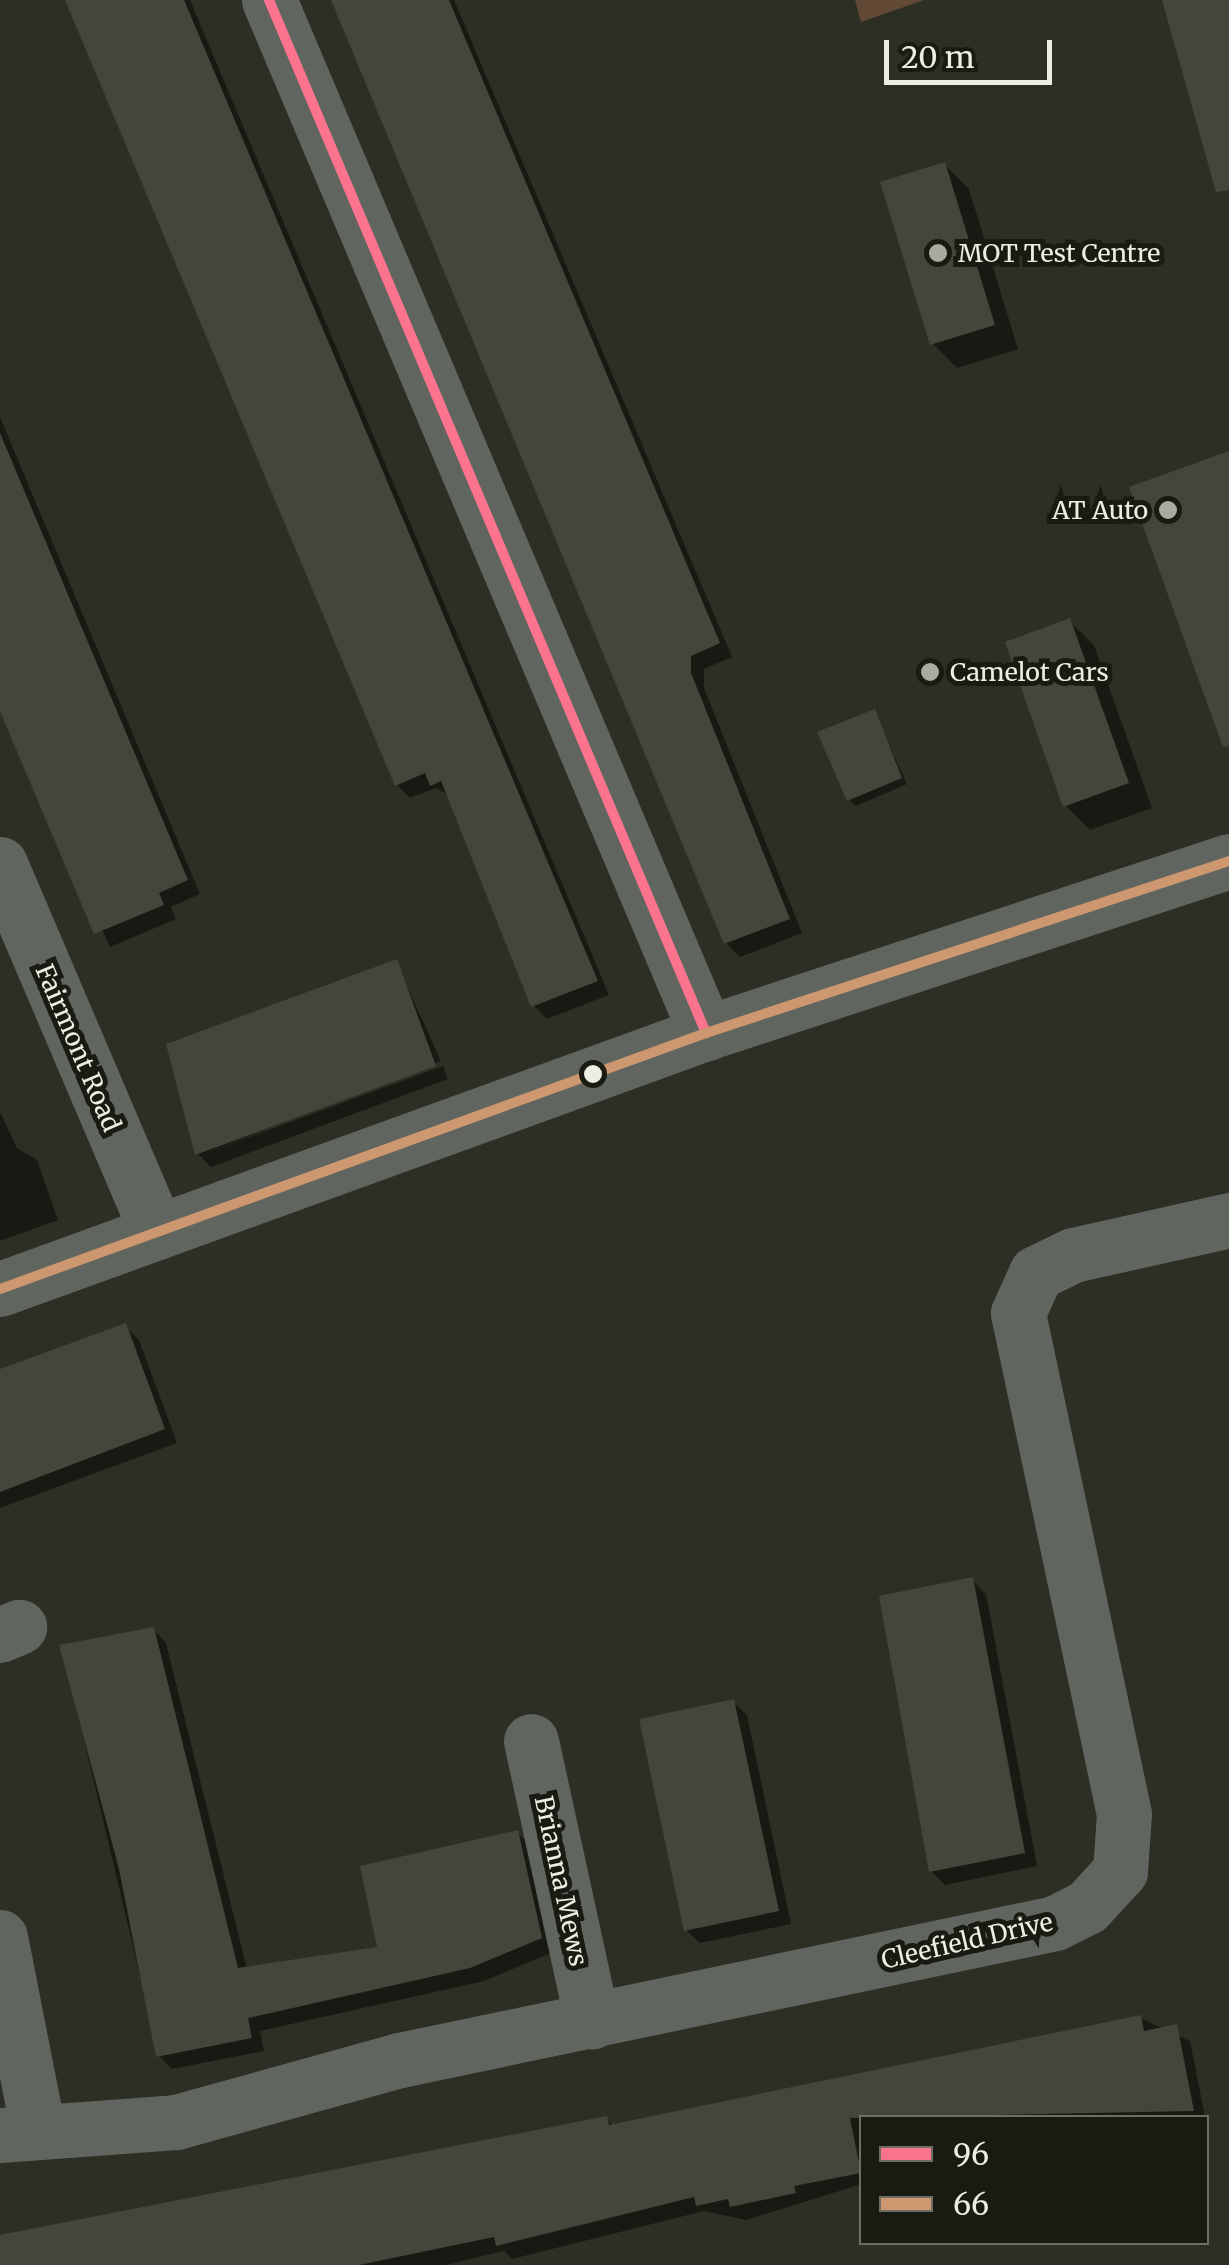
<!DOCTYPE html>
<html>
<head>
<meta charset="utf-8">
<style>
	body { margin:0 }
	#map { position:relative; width:1229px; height:2265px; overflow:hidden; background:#2e2f24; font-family:Merriweather,serif }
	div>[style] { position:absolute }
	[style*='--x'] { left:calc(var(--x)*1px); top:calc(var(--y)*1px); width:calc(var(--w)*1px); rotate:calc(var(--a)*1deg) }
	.green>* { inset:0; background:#614936 }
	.shadow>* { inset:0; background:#0007 }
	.building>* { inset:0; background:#46453c }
	.minor>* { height:55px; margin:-27.5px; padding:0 27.5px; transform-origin:27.5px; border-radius:27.5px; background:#616560 }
	.bus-1>* { height:10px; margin:-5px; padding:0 5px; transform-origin:5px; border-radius:5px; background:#fc738d }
	.bus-2>* { height:10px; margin:-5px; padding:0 5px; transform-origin:5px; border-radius:5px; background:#cd976f }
	.dots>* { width:28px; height:28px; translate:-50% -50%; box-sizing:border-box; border:5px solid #191a11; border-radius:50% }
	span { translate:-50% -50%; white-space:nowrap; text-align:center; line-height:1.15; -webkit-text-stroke:10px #191a11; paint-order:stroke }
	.poi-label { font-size:25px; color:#eceee1 }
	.left { translate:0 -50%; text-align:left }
	.right { translate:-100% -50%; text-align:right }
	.street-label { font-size:25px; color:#eceee1 }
	.legend { position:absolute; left:859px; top:2115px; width:350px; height:130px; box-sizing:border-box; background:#191a11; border:2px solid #6d6f64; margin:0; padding:12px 18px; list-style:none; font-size:30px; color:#eceee1 }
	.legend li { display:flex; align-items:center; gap:20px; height:50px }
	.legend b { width:50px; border:2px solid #6d6f64 }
	.scale { position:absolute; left:884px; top:40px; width:168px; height:45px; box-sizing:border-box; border:5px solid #eceee1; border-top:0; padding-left:12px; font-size:30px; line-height:35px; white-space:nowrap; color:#eceee1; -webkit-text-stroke:8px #191a11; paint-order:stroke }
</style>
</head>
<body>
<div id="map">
	<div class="green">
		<i style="clip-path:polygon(855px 0,924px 0,861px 22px)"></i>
	</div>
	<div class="shadow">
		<i style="clip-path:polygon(67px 0,190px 0,609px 995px,547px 1019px,534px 1006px,450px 796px,436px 788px,410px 798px,397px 785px)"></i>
		<i style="clip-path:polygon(333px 0,454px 0,732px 657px,704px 669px,704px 688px,802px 933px,740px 957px,726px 943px)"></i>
		<i style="clip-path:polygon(944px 164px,969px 189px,1018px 349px,957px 368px,932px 343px)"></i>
		<i style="clip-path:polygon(0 417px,200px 894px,171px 907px,176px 919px,110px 947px,0 706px)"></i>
		<i style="clip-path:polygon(1069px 621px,1094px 645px,1152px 808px,1090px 830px,1065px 805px)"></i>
		<i style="clip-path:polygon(874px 712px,907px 784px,856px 806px,849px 800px)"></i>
		<i style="clip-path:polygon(396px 962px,441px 1061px,203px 1154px,443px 1066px,448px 1079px,211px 1167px,197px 1153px)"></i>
		<i style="clip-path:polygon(0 1112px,17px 1148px,37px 1160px,58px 1220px,0 1241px)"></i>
		<i style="clip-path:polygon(125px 1326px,139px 1340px,177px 1443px,0 1508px,0 1372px)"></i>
		<i style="clip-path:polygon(972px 1580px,986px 1594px,1037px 1866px,945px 1885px,931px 1871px)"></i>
		<i style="clip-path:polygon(153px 1629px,166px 1643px,247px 1969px,380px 1949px,518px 1833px,531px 1846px,554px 1952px,484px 1981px,260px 2031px,264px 2051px,172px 2069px,159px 2056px,62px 1647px)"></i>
		<i style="clip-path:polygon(733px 1702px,747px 1715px,791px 1924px,700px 1943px,686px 1930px)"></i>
		<i style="clip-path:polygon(1140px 2018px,1190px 2041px,1205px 2117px,862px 2118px,862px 2184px,746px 2220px,704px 2211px,512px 2259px,504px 2251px,445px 2265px,0 2265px,0 2237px,606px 2119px,615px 2127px)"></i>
	</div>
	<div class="building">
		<i style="clip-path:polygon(65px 0,184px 0,598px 981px,531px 1007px,441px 781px,430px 786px,425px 773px,395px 786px)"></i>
		<i style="clip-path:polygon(331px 0,449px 0,720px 643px,691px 656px,691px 673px,790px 919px,724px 944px)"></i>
		<i style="clip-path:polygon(1162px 0,1229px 0,1229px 190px,1216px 192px)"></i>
		<i style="clip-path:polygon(945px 162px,995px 325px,930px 345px,880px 182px)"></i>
		<i style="clip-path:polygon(0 433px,188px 880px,159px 893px,164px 905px,94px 934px,0 711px)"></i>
		<i style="clip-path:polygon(1229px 451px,1229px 746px,1223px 747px,1129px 487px)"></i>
		<i style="clip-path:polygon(1070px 618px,1129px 783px,1063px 807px,1005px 642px)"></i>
		<i style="clip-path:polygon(875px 709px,902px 778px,847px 801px,817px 732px)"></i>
		<i style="clip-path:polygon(397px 959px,436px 1066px,195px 1155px,166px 1044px)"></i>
		<i style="clip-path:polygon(126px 1323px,165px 1429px,0 1492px,0 1369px)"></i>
		<i style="clip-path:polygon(973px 1577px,1025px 1853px,929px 1872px,879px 1596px)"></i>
		<i style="clip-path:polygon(154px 1627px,238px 1968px,377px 1947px,360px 1866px,518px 1830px,542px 1938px,470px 1968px,248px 2018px,252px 2038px,156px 2057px,119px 1869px,59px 1645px)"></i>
		<i style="clip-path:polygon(734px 1699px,779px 1911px,684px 1931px,639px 1719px)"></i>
		<i style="clip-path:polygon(1141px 2015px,1144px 2031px,1177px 2024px,1194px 2111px,850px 2118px,861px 2173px,794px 2186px,796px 2193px,730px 2207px,728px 2199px,696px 2206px,694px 2197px,496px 2246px,494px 2237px,359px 2265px,0 2265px,0 2235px,607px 2116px,609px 2125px)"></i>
	</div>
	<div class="minor">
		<i style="--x:269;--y:0;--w:1122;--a:67.07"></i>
		<i style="--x:0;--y:864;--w:400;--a:66.9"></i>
		<i style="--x:0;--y:1289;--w:751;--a:-19.93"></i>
		<i style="--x:706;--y:1033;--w:551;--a:-18.2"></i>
		<i style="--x:0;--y:1635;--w:21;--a:-23"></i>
		<i style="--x:531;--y:1741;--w:287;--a:77.7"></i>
		<i style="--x:0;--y:1937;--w:193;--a:78.9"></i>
		<i style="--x:0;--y:2135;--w:176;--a:-4.2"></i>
		<i style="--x:176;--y:2122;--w:232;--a:-15.5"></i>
		<i style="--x:400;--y:2060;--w:669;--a:-11.81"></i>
		<i style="--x:1055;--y:1923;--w:36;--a:-27"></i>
		<i style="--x:1087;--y:1907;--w:49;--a:-47.5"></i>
		<i style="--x:1120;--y:1871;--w:57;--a:-86"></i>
		<i style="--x:1124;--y:1814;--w:512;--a:-101.95"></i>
		<i style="--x:1018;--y:1313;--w:44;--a:-65.8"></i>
		<i style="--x:1036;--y:1273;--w:41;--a:-25.9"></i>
		<i style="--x:1073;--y:1255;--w:160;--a:-12.6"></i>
	</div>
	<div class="bus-1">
		<i style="--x:269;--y:0;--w:1122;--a:67.07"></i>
	</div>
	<div class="bus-2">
		<i style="--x:0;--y:1289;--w:751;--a:-19.93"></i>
		<i style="--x:706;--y:1033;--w:551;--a:-18.2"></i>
	</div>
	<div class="dots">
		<i style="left:938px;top:253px;background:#aaab9f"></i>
		<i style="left:1168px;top:510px;background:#aaab9f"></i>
		<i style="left:930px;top:672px;background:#aaab9f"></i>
		<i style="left:593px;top:1074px;background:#eceee1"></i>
	</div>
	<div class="poi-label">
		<span class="left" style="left:958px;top:253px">MOT Test Centre</span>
		<span class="right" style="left:1148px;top:510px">AT Auto</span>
		<span class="left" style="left:950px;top:672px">Camelot Cars</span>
	</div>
	<div class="street-label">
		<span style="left:78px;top:1048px;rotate:67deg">Fairmont Road</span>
		<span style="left:561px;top:1881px;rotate:78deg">Brianna Mews</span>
		<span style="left:967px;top:1941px;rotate:-13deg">Cleefield Drive</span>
	</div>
	<ul class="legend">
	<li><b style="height:12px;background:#fc738d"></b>96</li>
	<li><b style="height:12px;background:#cd976f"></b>66</li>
	</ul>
	<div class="scale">20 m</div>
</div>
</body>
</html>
